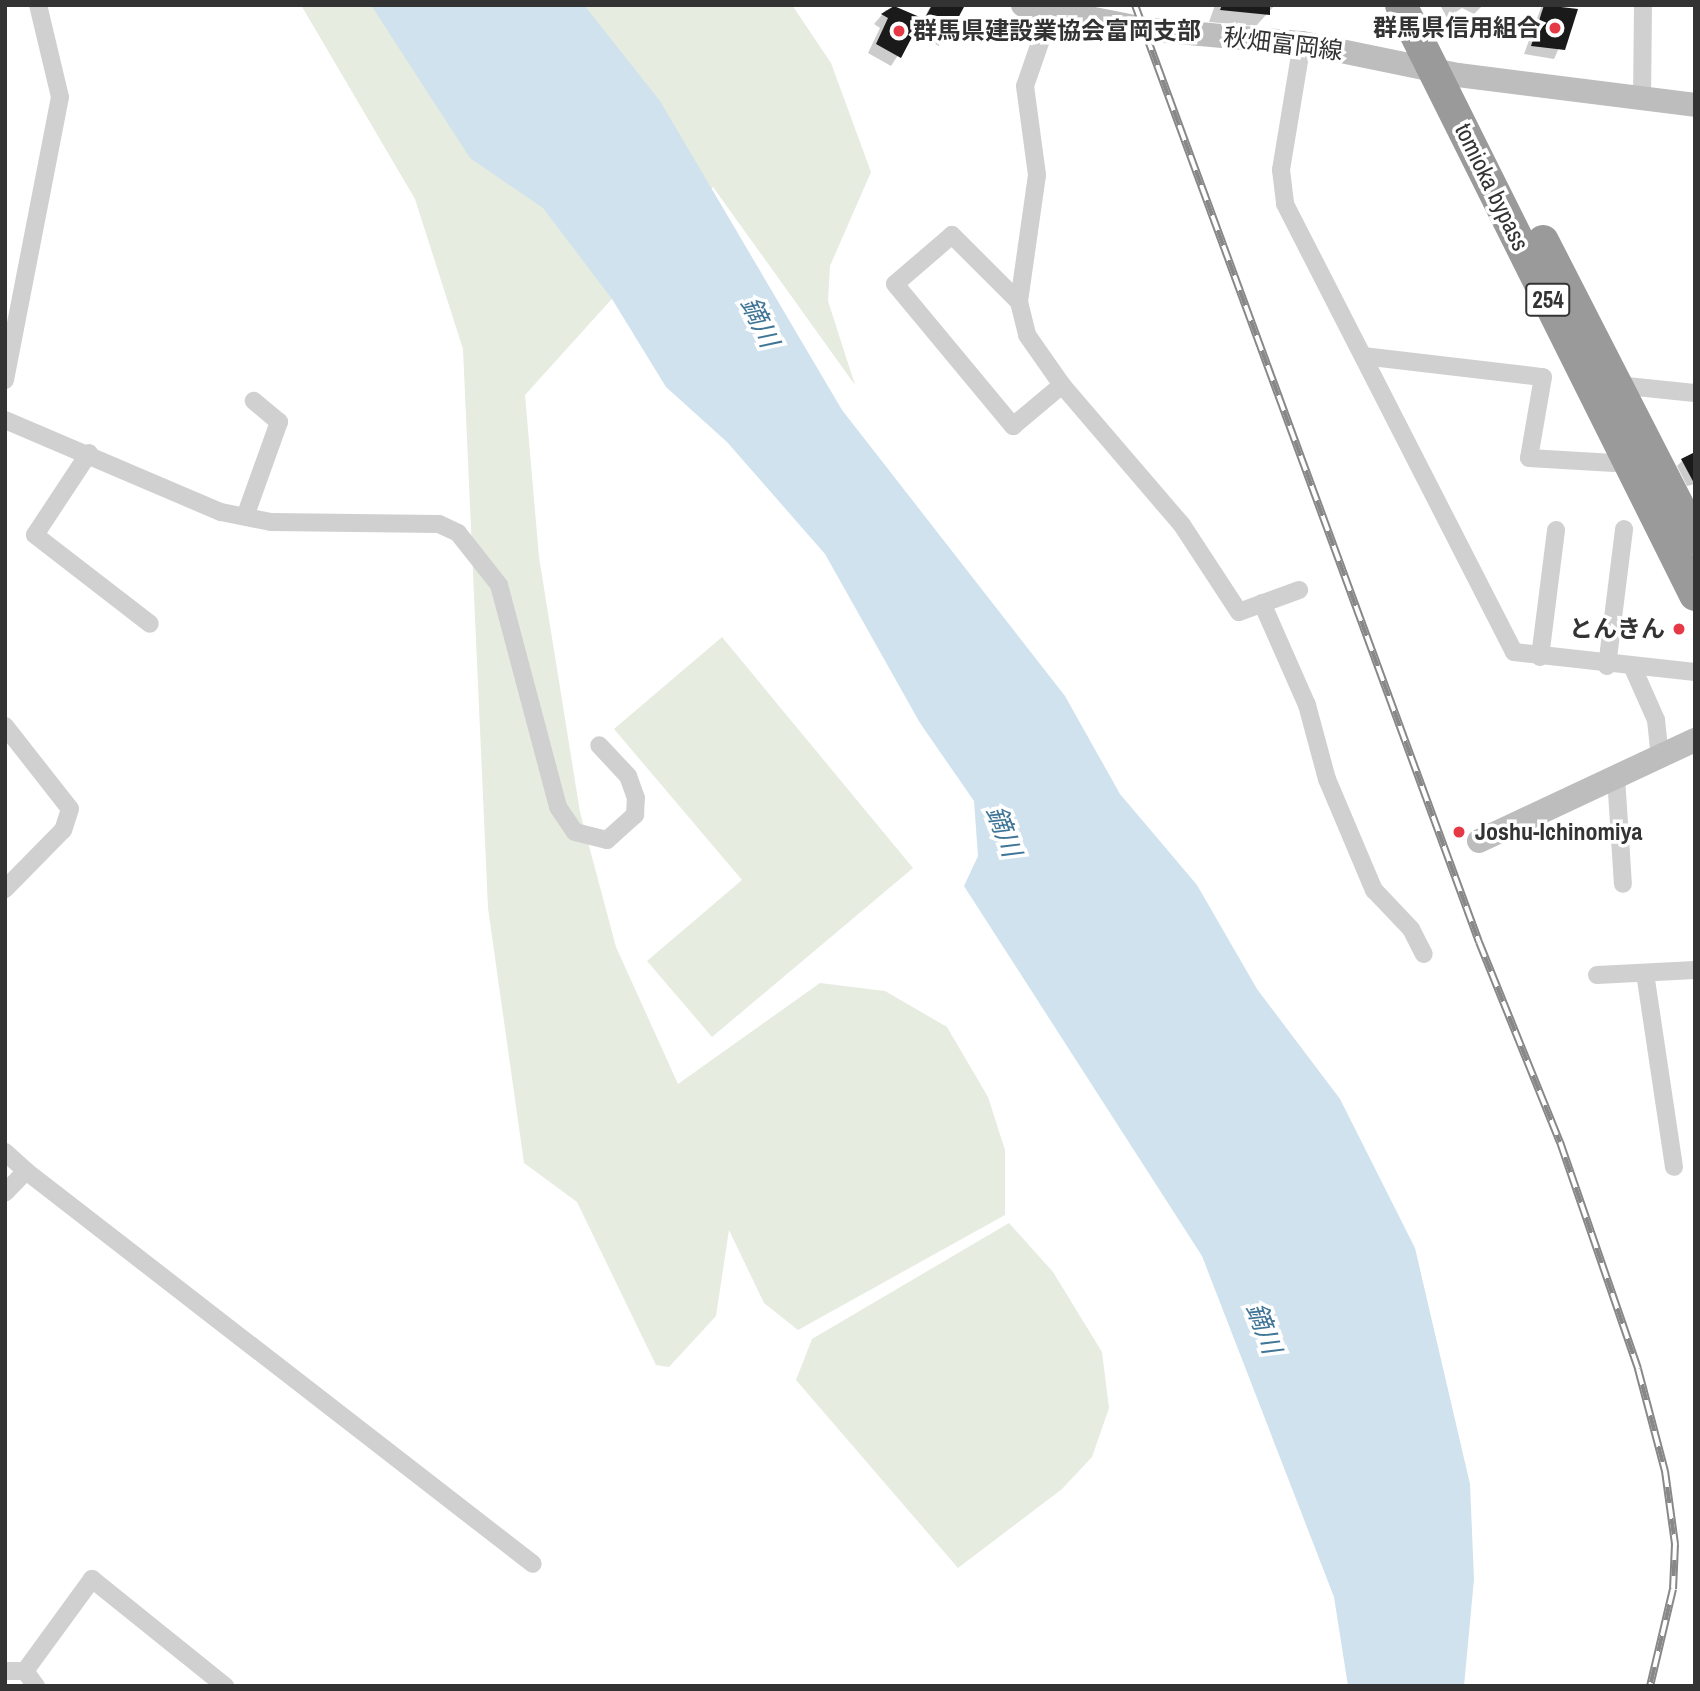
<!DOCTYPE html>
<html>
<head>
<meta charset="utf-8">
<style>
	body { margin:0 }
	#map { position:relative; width:1700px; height:1691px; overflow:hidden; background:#fff; font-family:"Archivo Narrow","Noto Sans JP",sans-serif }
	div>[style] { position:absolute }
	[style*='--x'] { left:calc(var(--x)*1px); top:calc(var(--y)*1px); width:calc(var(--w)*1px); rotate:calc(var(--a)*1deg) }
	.green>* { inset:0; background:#e6ecdf }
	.water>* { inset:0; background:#cfe2ee }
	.shadow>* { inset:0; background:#0003 }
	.building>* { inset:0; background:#1a1a1a }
	.street>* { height:18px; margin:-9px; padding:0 9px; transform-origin:9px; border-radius:9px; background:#d0d0d0 }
	.secondary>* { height:24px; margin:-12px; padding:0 12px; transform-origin:12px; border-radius:12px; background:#bdbdbd }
	.highway>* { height:32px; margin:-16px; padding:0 16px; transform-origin:16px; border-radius:16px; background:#9a9a9a }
	.rail>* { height:8px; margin-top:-4px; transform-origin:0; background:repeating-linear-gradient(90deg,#fff 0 16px,#888 0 32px); box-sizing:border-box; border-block:2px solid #888 }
	.dots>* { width:19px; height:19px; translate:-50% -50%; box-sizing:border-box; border:4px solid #fff; border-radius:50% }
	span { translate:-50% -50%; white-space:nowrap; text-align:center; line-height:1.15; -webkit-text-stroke:7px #fff; paint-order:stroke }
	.shield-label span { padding:2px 5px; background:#fff; border:2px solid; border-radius:5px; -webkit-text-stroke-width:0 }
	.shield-label { font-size:23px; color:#333; font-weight:700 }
	.poi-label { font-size:24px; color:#333; font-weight:700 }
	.right { translate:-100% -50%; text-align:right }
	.left { translate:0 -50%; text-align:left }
	.street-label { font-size:24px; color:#333 }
	.water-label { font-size:26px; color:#3f7597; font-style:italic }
	.frame { position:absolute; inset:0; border:7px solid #333; pointer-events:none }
</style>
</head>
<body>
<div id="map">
	<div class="green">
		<i style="clip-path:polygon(301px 5px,792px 5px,831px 63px,871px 172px,830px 266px,828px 301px,855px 385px,713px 187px,525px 395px,539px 557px,580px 812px,616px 947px,678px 1084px,820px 983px,885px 991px,947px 1027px,988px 1097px,1005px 1150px,1005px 1215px,798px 1330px,764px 1303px,729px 1230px,716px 1316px,669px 1367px,656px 1365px,577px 1202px,524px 1163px,488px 908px,463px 349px,415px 199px)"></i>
		<i style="clip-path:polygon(722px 637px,913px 868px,712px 1037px,647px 961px,742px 880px,614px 729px)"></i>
		<i style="clip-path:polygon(1009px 1223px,1053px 1272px,1102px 1352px,1109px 1408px,1092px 1457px,1062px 1489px,958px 1568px,796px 1380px,812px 1339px)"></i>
	</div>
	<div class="water">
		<i style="clip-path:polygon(371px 5px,584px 5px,660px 101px,842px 410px,1065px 696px,1120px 794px,1197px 885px,1257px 989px,1340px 1099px,1415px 1248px,1470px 1484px,1474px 1579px,1464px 1686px,1348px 1686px,1334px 1597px,1202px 1256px,964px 886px,978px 856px,974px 801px,920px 723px,825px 554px,727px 442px,666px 387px,612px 299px,543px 208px,470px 158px)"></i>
	</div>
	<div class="shadow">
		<i style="clip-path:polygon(931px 5px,962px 7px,939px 46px,913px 32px,891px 66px,868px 53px,880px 28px,874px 24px,886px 10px,923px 20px)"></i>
		<i style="clip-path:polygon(1215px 5px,1275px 5px,1256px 26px,1209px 22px)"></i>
		<i style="clip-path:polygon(1440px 5px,1483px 5px,1474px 14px,1462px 8px,1447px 18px)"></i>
		<i style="clip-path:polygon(1542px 5px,1576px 10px,1554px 59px,1524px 54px)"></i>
		<i style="clip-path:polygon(1682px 461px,1695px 484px,1687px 486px,1677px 466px)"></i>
	</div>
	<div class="building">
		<i style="clip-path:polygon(932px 5px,965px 5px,946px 41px,920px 27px)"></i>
		<i style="clip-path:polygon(1222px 5px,1270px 5px,1270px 15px,1220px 10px)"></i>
		<i style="clip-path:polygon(1544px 5px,1578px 9px,1565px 50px,1531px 46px)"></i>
		<i style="clip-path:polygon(894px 6px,922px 18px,901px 58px,876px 44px,888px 18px,881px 14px)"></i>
		<i style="clip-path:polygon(1695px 452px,1695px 485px,1681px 459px)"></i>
	</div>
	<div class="street">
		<i style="--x:1051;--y:11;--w:79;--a:109.1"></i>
		<i style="--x:1025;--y:86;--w:90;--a:82.3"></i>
		<i style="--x:1037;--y:175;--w:128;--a:98.1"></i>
		<i style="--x:1019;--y:302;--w:34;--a:76"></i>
		<i style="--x:1027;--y:335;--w:61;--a:55"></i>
		<i style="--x:1302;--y:43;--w:129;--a:99.4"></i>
		<i style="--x:1281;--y:170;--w:34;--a:83"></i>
		<i style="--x:1285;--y:204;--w:503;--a:62.93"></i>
		<i style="--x:1514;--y:652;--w:182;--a:6.3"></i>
		<i style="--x:1642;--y:100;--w:95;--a:-89.4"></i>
		<i style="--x:1019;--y:302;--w:95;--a:-135"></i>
		<i style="--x:952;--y:235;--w:75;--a:139.3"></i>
		<i style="--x:895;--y:284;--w:185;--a:50.3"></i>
		<i style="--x:1013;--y:426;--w:64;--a:-39.9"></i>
		<i style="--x:1062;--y:385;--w:184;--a:49.4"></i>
		<i style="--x:1182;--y:525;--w:104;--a:56.8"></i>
		<i style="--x:1239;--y:612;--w:64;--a:-20.1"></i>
		<i style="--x:1363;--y:356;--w:181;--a:6.7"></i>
		<i style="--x:1543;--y:377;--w:82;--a:99.8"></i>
		<i style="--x:1529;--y:458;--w:85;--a:3.4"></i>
		<i style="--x:5;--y:380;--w:288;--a:-79"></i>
		<i style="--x:60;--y:97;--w:95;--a:-103.4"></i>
		<i style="--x:1617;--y:385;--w:78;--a:5.9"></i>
		<i style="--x:5;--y:420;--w:235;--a:23.1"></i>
		<i style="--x:221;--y:512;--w:51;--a:11.3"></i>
		<i style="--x:271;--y:522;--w:168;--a:0.7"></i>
		<i style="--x:439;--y:524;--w:21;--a:25"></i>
		<i style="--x:458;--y:533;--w:66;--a:51.7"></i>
		<i style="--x:499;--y:585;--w:230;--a:75.1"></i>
		<i style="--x:558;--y:807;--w:30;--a:56"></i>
		<i style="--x:575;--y:832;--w:33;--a:14"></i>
		<i style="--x:607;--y:840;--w:38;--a:-42"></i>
		<i style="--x:635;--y:815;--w:17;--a:-87"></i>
		<i style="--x:636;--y:798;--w:23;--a:-110"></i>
		<i style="--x:628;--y:776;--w:42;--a:-133.1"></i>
		<i style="--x:89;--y:453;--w:98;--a:123.4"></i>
		<i style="--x:35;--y:535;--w:145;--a:37.7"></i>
		<i style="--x:246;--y:514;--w:98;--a:-70.3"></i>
		<i style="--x:279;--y:422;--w:33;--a:-140"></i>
		<i style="--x:1262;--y:603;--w:111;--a:66.2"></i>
		<i style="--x:1307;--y:705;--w:77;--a:74.9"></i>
		<i style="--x:1327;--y:779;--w:121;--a:67.1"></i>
		<i style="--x:1374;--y:890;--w:54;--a:46.5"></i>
		<i style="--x:1411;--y:929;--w:28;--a:63"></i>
		<i style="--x:1540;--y:657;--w:128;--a:-82.8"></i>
		<i style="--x:1607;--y:666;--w:138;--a:-82.9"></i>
		<i style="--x:1633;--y:668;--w:57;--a:66.1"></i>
		<i style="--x:1656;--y:720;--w:36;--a:84"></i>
		<i style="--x:5;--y:726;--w:105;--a:51.9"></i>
		<i style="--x:70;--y:809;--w:22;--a:108"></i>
		<i style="--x:63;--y:830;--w:83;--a:134.5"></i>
		<i style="--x:1616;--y:777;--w:107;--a:86.3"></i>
		<i style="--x:1645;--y:973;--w:196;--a:81.5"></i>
		<i style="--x:1597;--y:975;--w:98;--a:-2.9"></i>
		<i style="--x:5;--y:1152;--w:28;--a:42"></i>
		<i style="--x:26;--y:1171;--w:30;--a:134"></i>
		<i style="--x:26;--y:1171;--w:641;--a:37.78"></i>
		<i style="--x:5;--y:1671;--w:20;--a:0"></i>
		<i style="--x:25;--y:1671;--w:114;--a:-53.9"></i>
		<i style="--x:92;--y:1579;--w:171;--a:38.8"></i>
		<i style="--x:25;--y:1671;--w:19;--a:54"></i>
	</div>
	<div class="secondary">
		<i style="--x:1023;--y:5;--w:123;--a:11.2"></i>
		<i style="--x:1144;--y:29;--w:159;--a:5.1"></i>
		<i style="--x:1302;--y:43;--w:159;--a:11.6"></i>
		<i style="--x:1458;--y:75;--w:239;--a:7.2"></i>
		<i style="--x:1479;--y:841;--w:238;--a:-25.1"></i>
	</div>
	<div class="highway">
		<i style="--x:1401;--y:5;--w:659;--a:63.51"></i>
		<i style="--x:1543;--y:241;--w:334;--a:62.9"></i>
	</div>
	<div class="rail">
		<i style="--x:1135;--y:5;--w:998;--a:69.84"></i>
		<i style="--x:1479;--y:942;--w:216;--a:68"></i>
		<i style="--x:1560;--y:1142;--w:240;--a:71"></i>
		<i style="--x:1638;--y:1369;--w:106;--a:75.2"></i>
		<i style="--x:1665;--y:1471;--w:74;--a:82.2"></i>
		<i style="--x:1675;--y:1544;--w:45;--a:92.5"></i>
		<i style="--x:1673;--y:1589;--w:100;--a:103.3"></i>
	</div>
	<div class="dots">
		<i style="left:1555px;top:28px;background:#e63946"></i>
		<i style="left:899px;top:31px;background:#e63946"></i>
		<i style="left:1679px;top:629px;background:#e63946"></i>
		<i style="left:1459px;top:832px;background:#e63946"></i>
	</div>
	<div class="shield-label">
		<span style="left:1548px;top:300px">254</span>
	</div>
	<div class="poi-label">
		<span class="right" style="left:1541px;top:28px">群馬県信用組合</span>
		<span class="left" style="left:913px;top:31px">群馬県建設業協会富岡支部</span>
		<span class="right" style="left:1665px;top:629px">とんきん</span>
		<span class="left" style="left:1475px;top:832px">Joshu-Ichinomiya</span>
	</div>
	<div class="street-label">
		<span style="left:1283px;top:44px;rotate:7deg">秋畑富岡線</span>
		<span style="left:1492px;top:187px;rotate:64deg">tomioka bypass</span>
	</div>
	<div class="water-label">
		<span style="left:760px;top:322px;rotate:64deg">鏑川</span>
		<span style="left:1004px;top:831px;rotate:69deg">鏑川</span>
		<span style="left:1264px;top:1328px;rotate:69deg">鏑川</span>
	</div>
	<div class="frame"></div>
</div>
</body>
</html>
